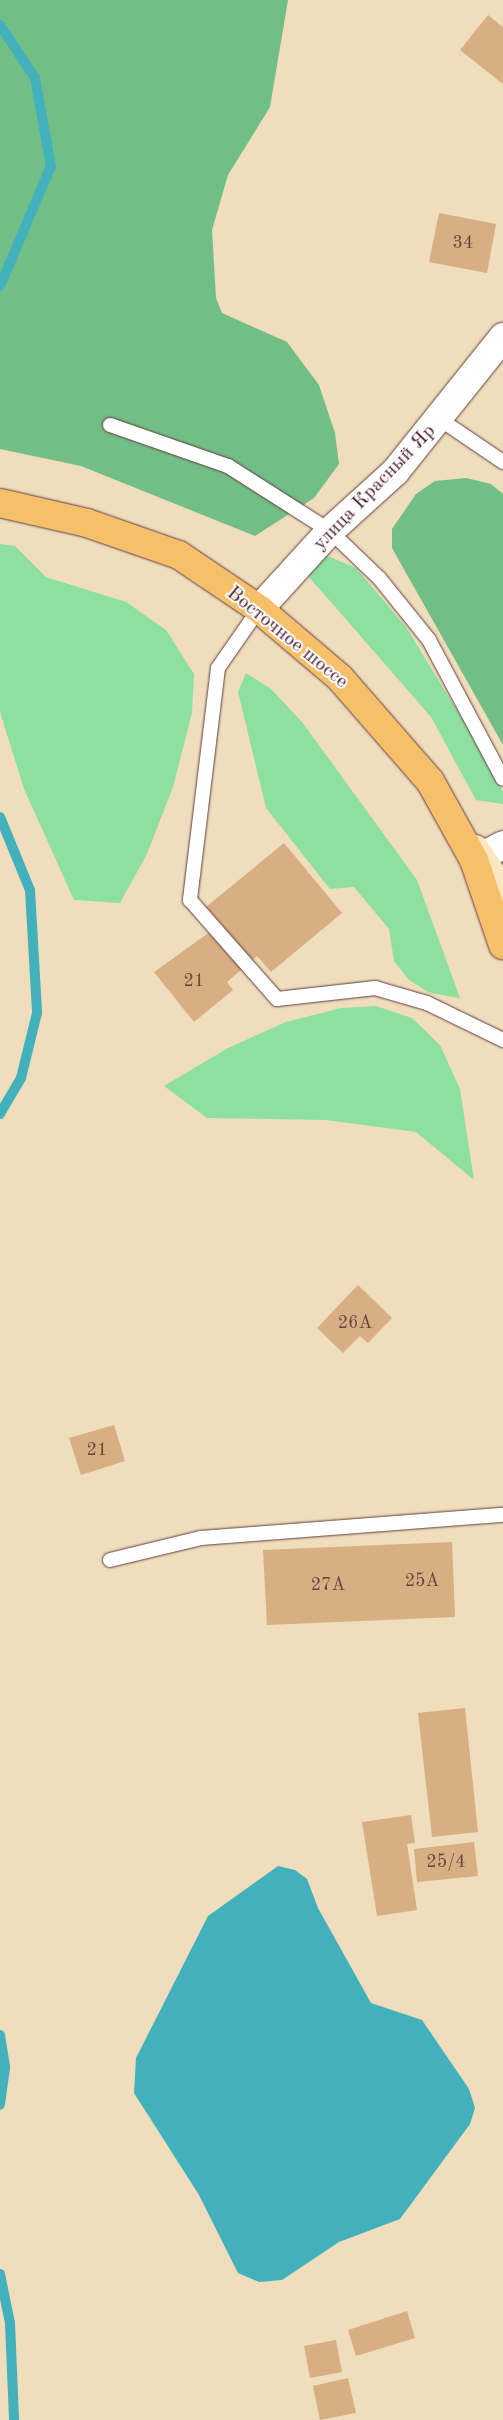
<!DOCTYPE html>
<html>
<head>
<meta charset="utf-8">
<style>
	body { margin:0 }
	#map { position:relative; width:503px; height:2420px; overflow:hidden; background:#efddbb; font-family:"Old Standard TT",serif }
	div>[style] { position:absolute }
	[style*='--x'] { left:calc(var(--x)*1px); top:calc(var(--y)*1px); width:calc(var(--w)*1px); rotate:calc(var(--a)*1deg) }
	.green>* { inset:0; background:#8ee0a1 }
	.forest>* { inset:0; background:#72be87 }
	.water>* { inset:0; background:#42b1bb }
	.stream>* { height:10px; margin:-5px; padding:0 5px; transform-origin:5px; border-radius:5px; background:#42b1bb }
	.building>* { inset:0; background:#d7af83 }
	.roads { filter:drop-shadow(0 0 1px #633c41) drop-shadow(0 0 1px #633c41) }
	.lane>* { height:14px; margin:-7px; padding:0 7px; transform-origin:7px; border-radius:7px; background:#fff }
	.street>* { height:28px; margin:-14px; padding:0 14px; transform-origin:14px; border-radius:14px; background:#fff }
	.secondary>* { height:28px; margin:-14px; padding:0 14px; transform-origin:14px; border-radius:14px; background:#fbe6c4 }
	.primary>* { height:28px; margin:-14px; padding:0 14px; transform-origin:14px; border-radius:14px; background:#f6c06b }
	span { translate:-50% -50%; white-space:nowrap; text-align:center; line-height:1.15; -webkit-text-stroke:4px #fff; paint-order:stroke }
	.number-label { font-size:18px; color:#6d4341 }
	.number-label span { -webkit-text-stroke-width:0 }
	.street-label { font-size:20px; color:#4a1f2b }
</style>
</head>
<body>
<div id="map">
	<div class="green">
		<i style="clip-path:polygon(0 544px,15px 546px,46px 577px,126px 602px,166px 630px,194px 674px,192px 713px,173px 787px,147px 854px,120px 903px,74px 900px,24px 789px,0 712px)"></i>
		<i style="clip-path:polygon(313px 550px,356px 568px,406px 627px,480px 748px,503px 792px,503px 804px,476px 800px,431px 717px,309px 577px,305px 558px)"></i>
		<i style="clip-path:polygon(246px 673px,271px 689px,302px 722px,417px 880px,460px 998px,430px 993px,409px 980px,394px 961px,389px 929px,354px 887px,330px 889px,266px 808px,238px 692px)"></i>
		<i style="clip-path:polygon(376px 1006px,412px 1018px,440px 1045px,460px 1089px,474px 1180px,416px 1132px,326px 1120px,207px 1118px,164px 1086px,228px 1048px,286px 1022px,341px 1008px)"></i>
	</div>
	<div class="forest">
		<i style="clip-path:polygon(0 0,288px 0,270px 107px,228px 175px,212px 230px,216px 298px,222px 313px,287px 342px,319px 385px,335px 433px,339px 464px,314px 498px,255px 536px,81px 466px,0 449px)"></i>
		<i style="clip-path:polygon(466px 478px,491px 484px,503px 494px,503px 745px,392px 548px,392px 529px,416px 494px,435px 481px)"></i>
	</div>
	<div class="water">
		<i style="clip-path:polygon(278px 1866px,295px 1870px,307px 1879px,318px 1908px,371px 2003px,422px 2020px,469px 2089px,475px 2108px,470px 2124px,400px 2219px,339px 2242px,282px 2280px,259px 2282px,238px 2273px,199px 2195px,134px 2093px,136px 2058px,208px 1916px)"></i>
	</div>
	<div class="stream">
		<i style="--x:0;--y:25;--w:64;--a:56.6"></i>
		<i style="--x:35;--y:78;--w:89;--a:79.7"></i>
		<i style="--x:51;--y:166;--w:130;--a:113"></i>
		<i style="--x:0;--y:817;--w:79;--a:67.7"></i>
		<i style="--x:30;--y:890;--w:123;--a:86.7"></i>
		<i style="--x:37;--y:1013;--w:67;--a:103.8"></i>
		<i style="--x:21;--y:1078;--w:42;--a:120.3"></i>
		<i style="--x:0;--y:2035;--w:33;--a:81"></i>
		<i style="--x:5;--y:2068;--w:37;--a:98"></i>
		<i style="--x:0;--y:2274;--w:50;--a:78.5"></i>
		<i style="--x:10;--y:2323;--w:97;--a:87.6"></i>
	</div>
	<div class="building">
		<i style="clip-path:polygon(488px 15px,503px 27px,503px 84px,460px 50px)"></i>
		<i style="clip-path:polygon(439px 213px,496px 224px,487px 273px,429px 262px)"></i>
		<i style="clip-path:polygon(284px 843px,342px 913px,271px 972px,257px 956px,227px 982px,233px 990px,194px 1022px,154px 972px,221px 924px,206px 907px)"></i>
		<i style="clip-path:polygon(358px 1285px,392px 1318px,368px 1343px,360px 1336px,343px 1353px,317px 1328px)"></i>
		<i style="clip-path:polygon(114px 1425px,125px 1461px,81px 1475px,69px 1438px)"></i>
		<i style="clip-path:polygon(452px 1542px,455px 1617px,267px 1625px,263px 1550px)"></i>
		<i style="clip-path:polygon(465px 1708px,478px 1832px,432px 1837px,418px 1713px)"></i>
		<i style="clip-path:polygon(411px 1815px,415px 1843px,407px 1844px,417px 1910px,377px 1916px,362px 1822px)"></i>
		<i style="clip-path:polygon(474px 1842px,478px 1876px,417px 1882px,414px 1849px)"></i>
		<i style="clip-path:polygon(407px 2311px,415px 2338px,356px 2356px,348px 2330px)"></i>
		<i style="clip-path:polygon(336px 2340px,342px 2372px,310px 2378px,304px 2346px)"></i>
		<i style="clip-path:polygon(348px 2378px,356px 2413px,320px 2420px,313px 2386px)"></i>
	</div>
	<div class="roads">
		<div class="lane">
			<i style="--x:441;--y:420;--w:75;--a:34.1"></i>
			<i style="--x:110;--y:425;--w:125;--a:19.2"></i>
			<i style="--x:228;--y:466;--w:121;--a:32.5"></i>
			<i style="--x:330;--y:531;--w:69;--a:43.8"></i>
			<i style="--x:380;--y:579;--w:78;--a:51.2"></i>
			<i style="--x:429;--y:640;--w:157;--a:62"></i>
			<i style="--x:259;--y:609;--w:72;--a:124.8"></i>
			<i style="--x:218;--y:668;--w:234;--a:96.9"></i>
			<i style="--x:190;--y:900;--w:132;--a:48.7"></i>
			<i style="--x:277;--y:999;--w:99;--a:-6.4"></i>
			<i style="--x:375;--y:988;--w:54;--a:16.1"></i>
			<i style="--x:427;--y:1003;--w:85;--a:26"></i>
			<i style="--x:110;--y:1560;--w:94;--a:-13.6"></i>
			<i style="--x:201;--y:1538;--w:303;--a:-4.4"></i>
		</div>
		<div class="street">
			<i style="--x:259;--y:609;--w:105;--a:-47.7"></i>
			<i style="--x:330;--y:531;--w:88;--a:-42.2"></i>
			<i style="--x:395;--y:472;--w:173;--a:-51.3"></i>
			<i style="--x:474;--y:860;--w:33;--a:-27"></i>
		</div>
		<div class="secondary">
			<i style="--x:475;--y:849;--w:50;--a:56.3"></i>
		</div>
		<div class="primary">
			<i style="--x:0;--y:503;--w:89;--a:12.9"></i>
			<i style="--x:87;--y:523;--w:97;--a:19.2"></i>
			<i style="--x:179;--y:555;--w:97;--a:34"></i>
			<i style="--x:259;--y:609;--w:106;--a:40.4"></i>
			<i style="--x:340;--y:678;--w:137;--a:48.9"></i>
			<i style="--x:430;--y:781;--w:90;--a:60.9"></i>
			<i style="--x:474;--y:860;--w:90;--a:71.2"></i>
		</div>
	</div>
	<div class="number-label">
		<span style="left:463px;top:243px">34</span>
		<span style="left:194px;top:981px">21</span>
		<span style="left:355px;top:1323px">26А</span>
		<span style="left:97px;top:1450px">21</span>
		<span style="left:422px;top:1581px">25А</span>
		<span style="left:328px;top:1585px">27А</span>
		<span style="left:446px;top:1862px">25/4</span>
	</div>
	<div class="street-label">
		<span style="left:375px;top:488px;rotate:-46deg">улица Красный Яр</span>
		<span style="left:287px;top:638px;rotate:39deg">Восточное шоссе</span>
	</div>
</div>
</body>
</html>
